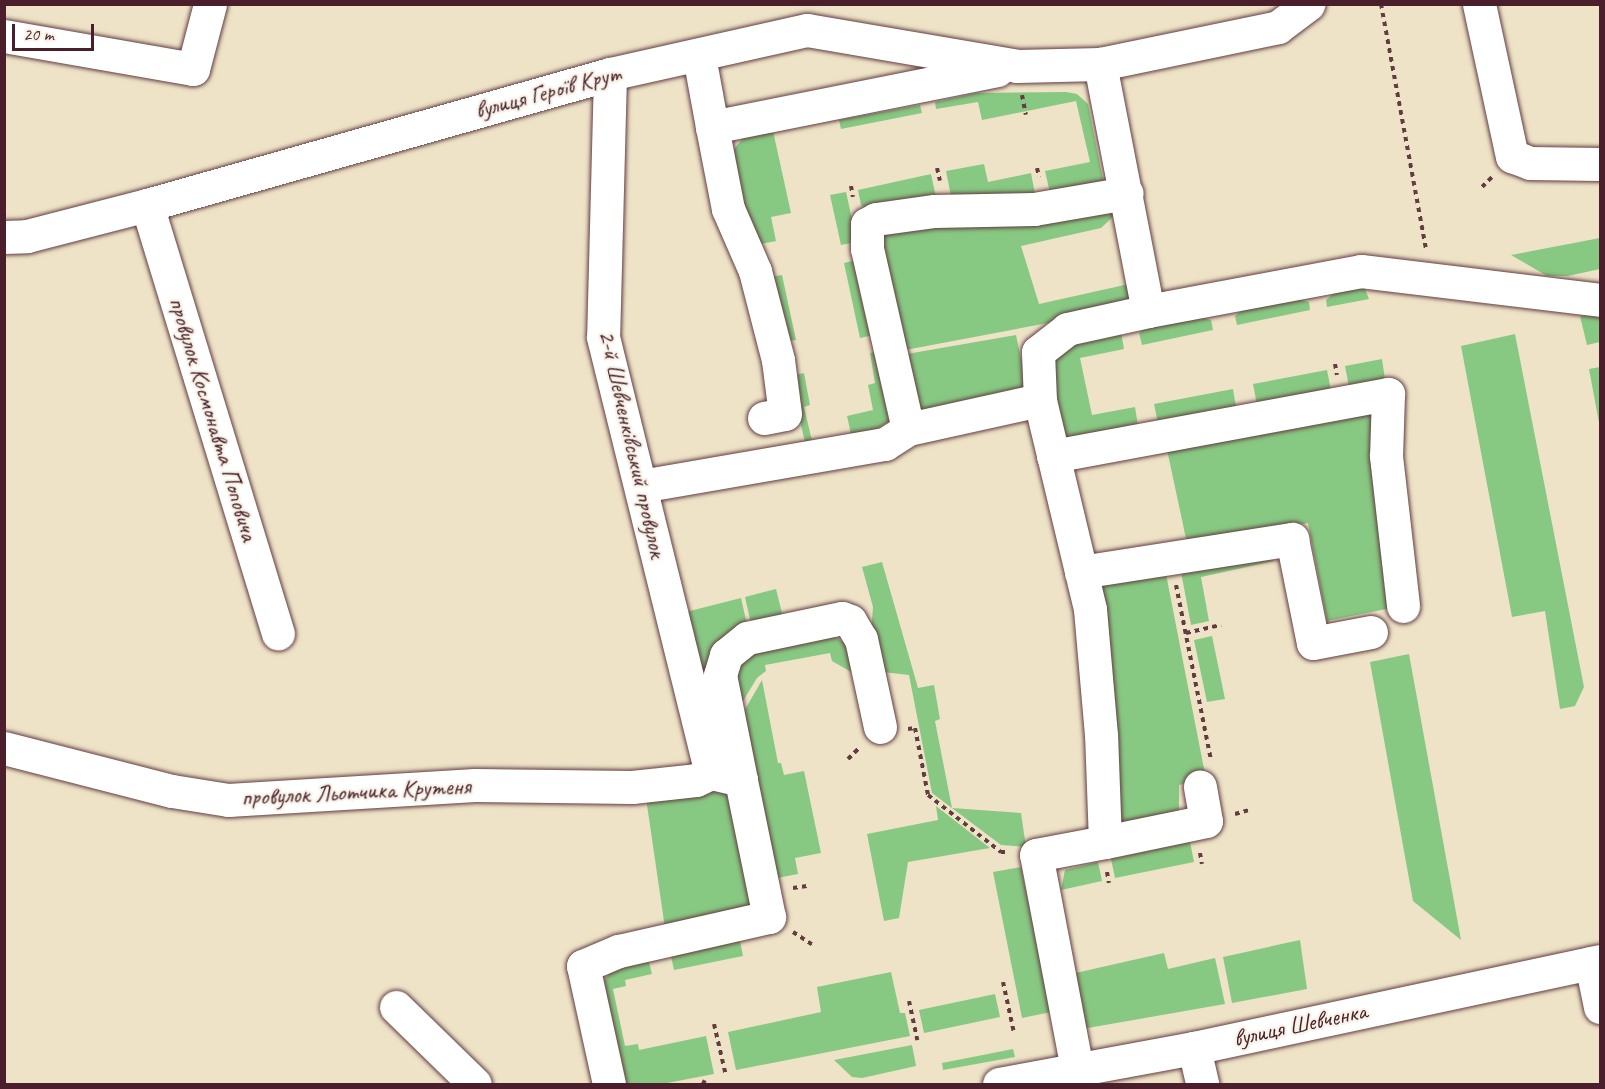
<!DOCTYPE html>
<html>
<head>
<meta charset="utf-8">
<style>
	body { margin:0 }
	#map { position:relative; width:1605px; height:1089px; overflow:hidden; background:#eee3c7; font-family:Caveat,sans-serif }
	div>[style] { position:absolute }
	[style*='--x'] { left:calc(var(--x)*1px); top:calc(var(--y)*1px); width:calc(var(--w)*1px); rotate:calc(var(--a)*1deg) }
	.green>* { inset:0; background:#87c982 }
	.path>* { height:4px; margin-top:-2px; transform-origin:0; background:repeating-linear-gradient(90deg,#633c42 0 4.5px,transparent 0 9px) }
	.roads { filter:drop-shadow(0 0 2px #633c42) drop-shadow(0 0 2px #633c42) }
	.minor>* { height:33px; margin:-16.5px; padding:0 16.5px; transform-origin:16.5px; border-radius:16.5px; background:#fff }
	span { translate:-50% -50%; white-space:nowrap; text-align:center; line-height:1.15; -webkit-text-stroke:4.5px #f7f3e8; paint-order:stroke }
	.street-label { font-size:24px; color:#4a1f2b }
	.frame { position:absolute; inset:0; border:6px solid #4a1f2b; pointer-events:none }
	.scale { position:absolute; left:12px; top:24px; width:82px; height:27px; box-sizing:border-box; border:3px solid #4a1f2b; border-top:0; padding-left:8px; font-size:18px; line-height:21px; white-space:nowrap; color:#4a1f2b; -webkit-text-stroke:4px #f7f3e8; paint-order:stroke }
</style>
</head>
<body>
<div id="map">
	<div class="green">
		<i style="clip-path:polygon(1066px 92px,1077px 94px,1088px 104px,1105px 189px,1050px 193px,1045px 171px,1090px 162px,1076px 101px,982px 120px,978px 102px,936px 109px,935px 102px,977px 93px)"></i>
		<i style="clip-path:polygon(920px 105px,922px 113px,841px 129px,839px 120px)"></i>
		<i style="clip-path:polygon(773px 131px,791px 213px,771px 217px,776px 241px,760px 244px,742px 206px,733px 150px,743px 138px)"></i>
		<i style="clip-path:polygon(984px 164px,988px 182px,1031px 173px,1035px 194px,952px 201px,946px 171px)"></i>
		<i style="clip-path:polygon(931px 174px,937px 202px,870px 211px,861px 205px,858px 190px)"></i>
		<i style="clip-path:polygon(846px 192px,857px 242px,841px 245px,830px 195px)"></i>
		<i style="clip-path:polygon(1116px 203px,1116px 214px,1101px 228px,1021px 246px,1039px 304px,1129px 284px,1135px 292px,1122px 309px,900px 351px,872px 235px)"></i>
		<i style="clip-path:polygon(1600px 238px,1600px 269px,1568px 276px,1547px 276px,1511px 255px)"></i>
		<i style="clip-path:polygon(861px 259px,878px 334px,860px 338px,844px 263px)"></i>
		<i style="clip-path:polygon(782px 275px,796px 340px,788px 341px,769px 277px)"></i>
		<i style="clip-path:polygon(1345px 284px,1363px 284px,1369px 299px,1327px 307px,1326px 300px)"></i>
		<i style="clip-path:polygon(1281px 295px,1309px 302px,1310px 310px,1237px 325px,1235px 316px,1253px 300px)"></i>
		<i style="clip-path:polygon(1188px 313px,1211px 320px,1213px 330px,1142px 345px,1139px 333px,1159px 319px)"></i>
		<i style="clip-path:polygon(1600px 313px,1600px 342px,1587px 345px,1580px 316px)"></i>
		<i style="clip-path:polygon(1120px 327px,1124px 349px,1080px 358px,1092px 415px,1135px 407px,1139px 432px,1064px 446px,1049px 355px,1055px 345px)"></i>
		<i style="clip-path:polygon(1515px 334px,1584px 687px,1575px 706px,1560px 709px,1545px 611px,1512px 617px,1461px 346px)"></i>
		<i style="clip-path:polygon(1016px 335px,1027px 387px,919px 411px,901px 355px)"></i>
		<i style="clip-path:polygon(881px 351px,891px 420px,875px 430px,851px 434px,847px 416px,873px 410px,868px 385px,875px 383px,870px 353px)"></i>
		<i style="clip-path:polygon(1382px 359px,1386px 386px,1350px 392px,1345px 366px)"></i>
		<i style="clip-path:polygon(1600px 367px,1600px 428px,1589px 369px)"></i>
		<i style="clip-path:polygon(1327px 370px,1332px 396px,1258px 410px,1253px 384px)"></i>
		<i style="clip-path:polygon(804px 373px,810px 405px,804px 407px,812px 441px,805px 442px,792px 388px,795px 375px)"></i>
		<i style="clip-path:polygon(1233px 389px,1237px 413px,1159px 428px,1154px 404px)"></i>
		<i style="clip-path:polygon(1374px 404px,1391px 608px,1327px 621px,1308px 523px,1188px 548px,1166px 445px)"></i>
		<i style="clip-path:polygon(1271px 558px,1274px 561px,1201px 577px,1209px 621px,1191px 625px,1181px 572px)"></i>
		<i style="clip-path:polygon(882px 562px,918px 688px,934px 685px,940px 719px,935px 721px,952px 808px,1021px 813px,1026px 847px,1001px 845px,932px 793px,909px 675px,883px 672px,871px 632px,873px 607px,862px 567px)"></i>
		<i style="clip-path:polygon(1166px 574px,1206px 779px,1179px 785px,1179px 812px,1119px 823px,1098px 584px)"></i>
		<i style="clip-path:polygon(776px 589px,784px 621px,752px 628px,745px 597px)"></i>
		<i style="clip-path:polygon(741px 598px,748px 629px,735px 632px,729px 754px,678px 614px)"></i>
		<i style="clip-path:polygon(831px 635px,847px 644px,853px 673px,832px 661px,830px 653px,765px 665px,766px 671px,757px 678px,740px 706px,736px 670px,748px 654px)"></i>
		<i style="clip-path:polygon(1212px 636px,1225px 699px,1207px 702px,1194px 640px)"></i>
		<i style="clip-path:polygon(1409px 654px,1461px 940px,1413px 901px,1370px 662px)"></i>
		<i style="clip-path:polygon(762px 680px,778px 763px,781px 763px,784px 775px,804px 771px,821px 853px,795px 858px,798px 874px,777px 878px,743px 713px)"></i>
		<i style="clip-path:polygon(727px 785px,756px 905px,666px 935px,646px 798px)"></i>
		<i style="clip-path:polygon(936px 806px,990px 848px,908px 862px,899px 918px,884px 921px,867px 834px,938px 820px)"></i>
		<i style="clip-path:polygon(1190px 842px,1194px 862px,1115px 878px,1111px 859px)"></i>
		<i style="clip-path:polygon(1098px 862px,1102px 881px,1061px 890px,1065px 870px)"></i>
		<i style="clip-path:polygon(1021px 867px,1051px 1012px,1022px 1018px,993px 872px)"></i>
		<i style="clip-path:polygon(1300px 940px,1307px 989px,1232px 1003px,1223px 957px)"></i>
		<i style="clip-path:polygon(740px 941px,743px 956px,674px 970px,671px 956px)"></i>
		<i style="clip-path:polygon(1164px 953px,1168px 969px,1215px 958px,1225px 1004px,1082px 1029px,1071px 974px)"></i>
		<i style="clip-path:polygon(648px 958px,652px 974px,625px 980px,626px 986px,613px 989px,625px 1046px,638px 1044px,639px 1050px,706px 1036px,714px 1074px,662px 1084px,625px 1084px,604px 981px,614px 967px)"></i>
		<i style="clip-path:polygon(891px 972px,900px 1013px,905px 1013px,910px 1036px,736px 1070px,728px 1032px,821px 1012px,817px 987px)"></i>
		<i style="clip-path:polygon(995px 994px,1000px 1017px,924px 1033px,919px 1010px)"></i>
		<i style="clip-path:polygon(912px 1045px,916px 1066px,862px 1078px,852px 1077px,834px 1060px)"></i>
		<i style="clip-path:polygon(1013px 1049px,1015px 1057px,943px 1070px,942px 1063px)"></i>
	</div>
	<div class="path">
		<i style="--x:1381;--y:4;--w:249;--a:79.6"></i>
		<i style="--x:1022;--y:95;--w:20;--a:79"></i>
		<i style="--x:937;--y:168;--w:13;--a:77"></i>
		<i style="--x:1037;--y:168;--w:9;--a:77"></i>
		<i style="--x:851;--y:186;--w:11;--a:80"></i>
		<i style="--x:1482;--y:187;--w:14;--a:-45"></i>
		<i style="--x:1335;--y:364;--w:11;--a:80"></i>
		<i style="--x:1176;--y:585;--w:178;--a:78.7"></i>
		<i style="--x:1186;--y:633;--w:36;--a:-13"></i>
		<i style="--x:908;--y:729;--w:7;--a:-8"></i>
		<i style="--x:915;--y:728;--w:68;--a:79"></i>
		<i style="--x:928;--y:795;--w:93;--a:38"></i>
		<i style="--x:1001;--y:852;--w:8;--a:0"></i>
		<i style="--x:848;--y:759;--w:17;--a:-45"></i>
		<i style="--x:1235;--y:814;--w:15;--a:-16"></i>
		<i style="--x:1200;--y:853;--w:11;--a:80"></i>
		<i style="--x:1107;--y:872;--w:11;--a:80"></i>
		<i style="--x:793;--y:888;--w:14;--a:-8"></i>
		<i style="--x:793;--y:932;--w:24;--a:33"></i>
		<i style="--x:1003;--y:982;--w:52;--a:77.8"></i>
		<i style="--x:909;--y:1001;--w:40;--a:78"></i>
		<i style="--x:714;--y:1024;--w:53;--a:77"></i>
		<i style="--x:703;--y:1084;--w:4;--a:-63"></i>
	</div>
	<div class="roads">
		<div class="minor">
			<i style="--x:1479;--y:4;--w:156;--a:77.8"></i>
			<i style="--x:1512;--y:156;--w:19;--a:21"></i>
			<i style="--x:1530;--y:163;--w:70;--a:0.8"></i>
			<i style="--x:4;--y:36;--w:192;--a:9.9"></i>
			<i style="--x:193;--y:69;--w:67;--a:-75.3"></i>
			<i style="--x:699;--y:56;--w:72;--a:79.6"></i>
			<i style="--x:610;--y:74;--w:263;--a:91.5"></i>
			<i style="--x:603;--y:337;--w:449;--a:76.1"></i>
			<i style="--x:147;--y:205;--w:448;--a:73"></i>
			<i style="--x:4;--y:237;--w:23;--a:-2"></i>
			<i style="--x:27;--y:236;--w:124;--a:-14.5"></i>
			<i style="--x:147;--y:205;--w:481;--a:-15.8"></i>
			<i style="--x:610;--y:74;--w:202;--a:-12.6"></i>
			<i style="--x:807;--y:30;--w:213;--a:9.7"></i>
			<i style="--x:1017;--y:66;--w:83;--a:-1.4"></i>
			<i style="--x:1100;--y:64;--w:182;--a:-11.7"></i>
			<i style="--x:1278;--y:27;--w:38;--a:-37"></i>
			<i style="--x:1148;--y:311;--w:217;--a:-10.6"></i>
			<i style="--x:1361;--y:271;--w:241;--a:6.9"></i>
			<i style="--x:764;--y:418;--w:21;--a:-11"></i>
			<i style="--x:785;--y:414;--w:54;--a:-97.4"></i>
			<i style="--x:778;--y:360;--w:92;--a:-104.5"></i>
			<i style="--x:755;--y:271;--w:68;--a:-113.5"></i>
			<i style="--x:728;--y:209;--w:84;--a:-101"></i>
			<i style="--x:712;--y:127;--w:291;--a:-11.3"></i>
			<i style="--x:908;--y:429;--w:185;--a:-102.8"></i>
			<i style="--x:867;--y:249;--w:25;--a:-90"></i>
			<i style="--x:867;--y:224;--w:10;--a:-29"></i>
			<i style="--x:876;--y:219;--w:59;--a:-7.9"></i>
			<i style="--x:934;--y:211;--w:100;--a:-1.1"></i>
			<i style="--x:1034;--y:209;--w:94;--a:-9.8"></i>
			<i style="--x:1053;--y:456;--w:341;--a:-10.5"></i>
			<i style="--x:1388;--y:394;--w:62;--a:91.8"></i>
			<i style="--x:1386;--y:456;--w:151;--a:83.5"></i>
			<i style="--x:641;--y:486;--w:248;--a:-9.8"></i>
			<i style="--x:885;--y:444;--w:27;--a:-33"></i>
			<i style="--x:908;--y:429;--w:135;--a:-12.4"></i>
			<i style="--x:1081;--y:572;--w:214;--a:-8.9"></i>
			<i style="--x:1292;--y:539;--w:106;--a:78.6"></i>
			<i style="--x:1313;--y:643;--w:59;--a:-10.7"></i>
			<i style="--x:4;--y:748;--w:173;--a:14.4"></i>
			<i style="--x:172;--y:791;--w:57;--a:9.1"></i>
			<i style="--x:228;--y:800;--w:247;--a:-3.5"></i>
			<i style="--x:475;--y:785;--w:157;--a:0.7"></i>
			<i style="--x:632;--y:787;--w:64;--a:-6.2"></i>
			<i style="--x:696;--y:780;--w:17;--a:-25"></i>
			<i style="--x:741;--y:780;--w:107;--a:-101.3"></i>
			<i style="--x:720;--y:675;--w:21;--a:-73"></i>
			<i style="--x:726;--y:655;--w:27;--a:-39"></i>
			<i style="--x:747;--y:638;--w:97;--a:-11.9"></i>
			<i style="--x:842;--y:618;--w:9;--a:21"></i>
			<i style="--x:850;--y:621;--w:21;--a:59"></i>
			<i style="--x:861;--y:639;--w:90;--a:77.8"></i>
			<i style="--x:1105;--y:842;--w:103;--a:-11.7"></i>
			<i style="--x:1206;--y:821;--w:35;--a:-100"></i>
			<i style="--x:1591;--y:963;--w:45;--a:78.4"></i>
			<i style="--x:396;--y:1007;--w:110;--a:44.3"></i>
			<i style="--x:1194;--y:1048;--w:37;--a:77"></i>
			<i style="--x:1077;--y:1069;--w:218;--a:-100.8"></i>
			<i style="--x:1036;--y:855;--w:70;--a:-10.7"></i>
			<i style="--x:1105;--y:842;--w:107;--a:-92.1"></i>
			<i style="--x:1101;--y:735;--w:126;--a:-95"></i>
			<i style="--x:1090;--y:609;--w:215;--a:-103.5"></i>
			<i style="--x:1040;--y:400;--w:48;--a:-92.4"></i>
			<i style="--x:1038;--y:352;--w:37;--a:-38"></i>
			<i style="--x:1067;--y:329;--w:83;--a:-12.5"></i>
			<i style="--x:1148;--y:311;--w:252;--a:-101"></i>
			<i style="--x:609;--y:1084;--w:121;--a:-102.4"></i>
			<i style="--x:583;--y:966;--w:39;--a:-23"></i>
			<i style="--x:619;--y:951;--w:154;--a:-12.8"></i>
			<i style="--x:769;--y:917;--w:140;--a:-101.6"></i>
			<i style="--x:741;--y:780;--w:31;--a:-167"></i>
			<i style="--x:999;--y:1084;--w:198;--a:-10.5"></i>
			<i style="--x:1194;--y:1048;--w:415;--a:-12.1"></i>
		</div>
	</div>
	<div class="street-label">
		<span style="left:548px;top:92px;rotate:-15deg">вулиця Героїв Крут</span>
		<span style="left:213px;top:419px;rotate:73deg">провулок Космонавта Поповича</span>
		<span style="left:632px;top:444px;rotate:77deg">2-й Шевченківський провулок</span>
		<span style="left:356px;top:792px;rotate:-3deg">провулок Льотчика Крутеня</span>
		<span style="left:1300px;top:1025px;rotate:-12deg">вулиця Шевченка</span>
	</div>
	<div class="frame"></div>
	<div class="scale">20 m</div>
</div>
</body>
</html>
